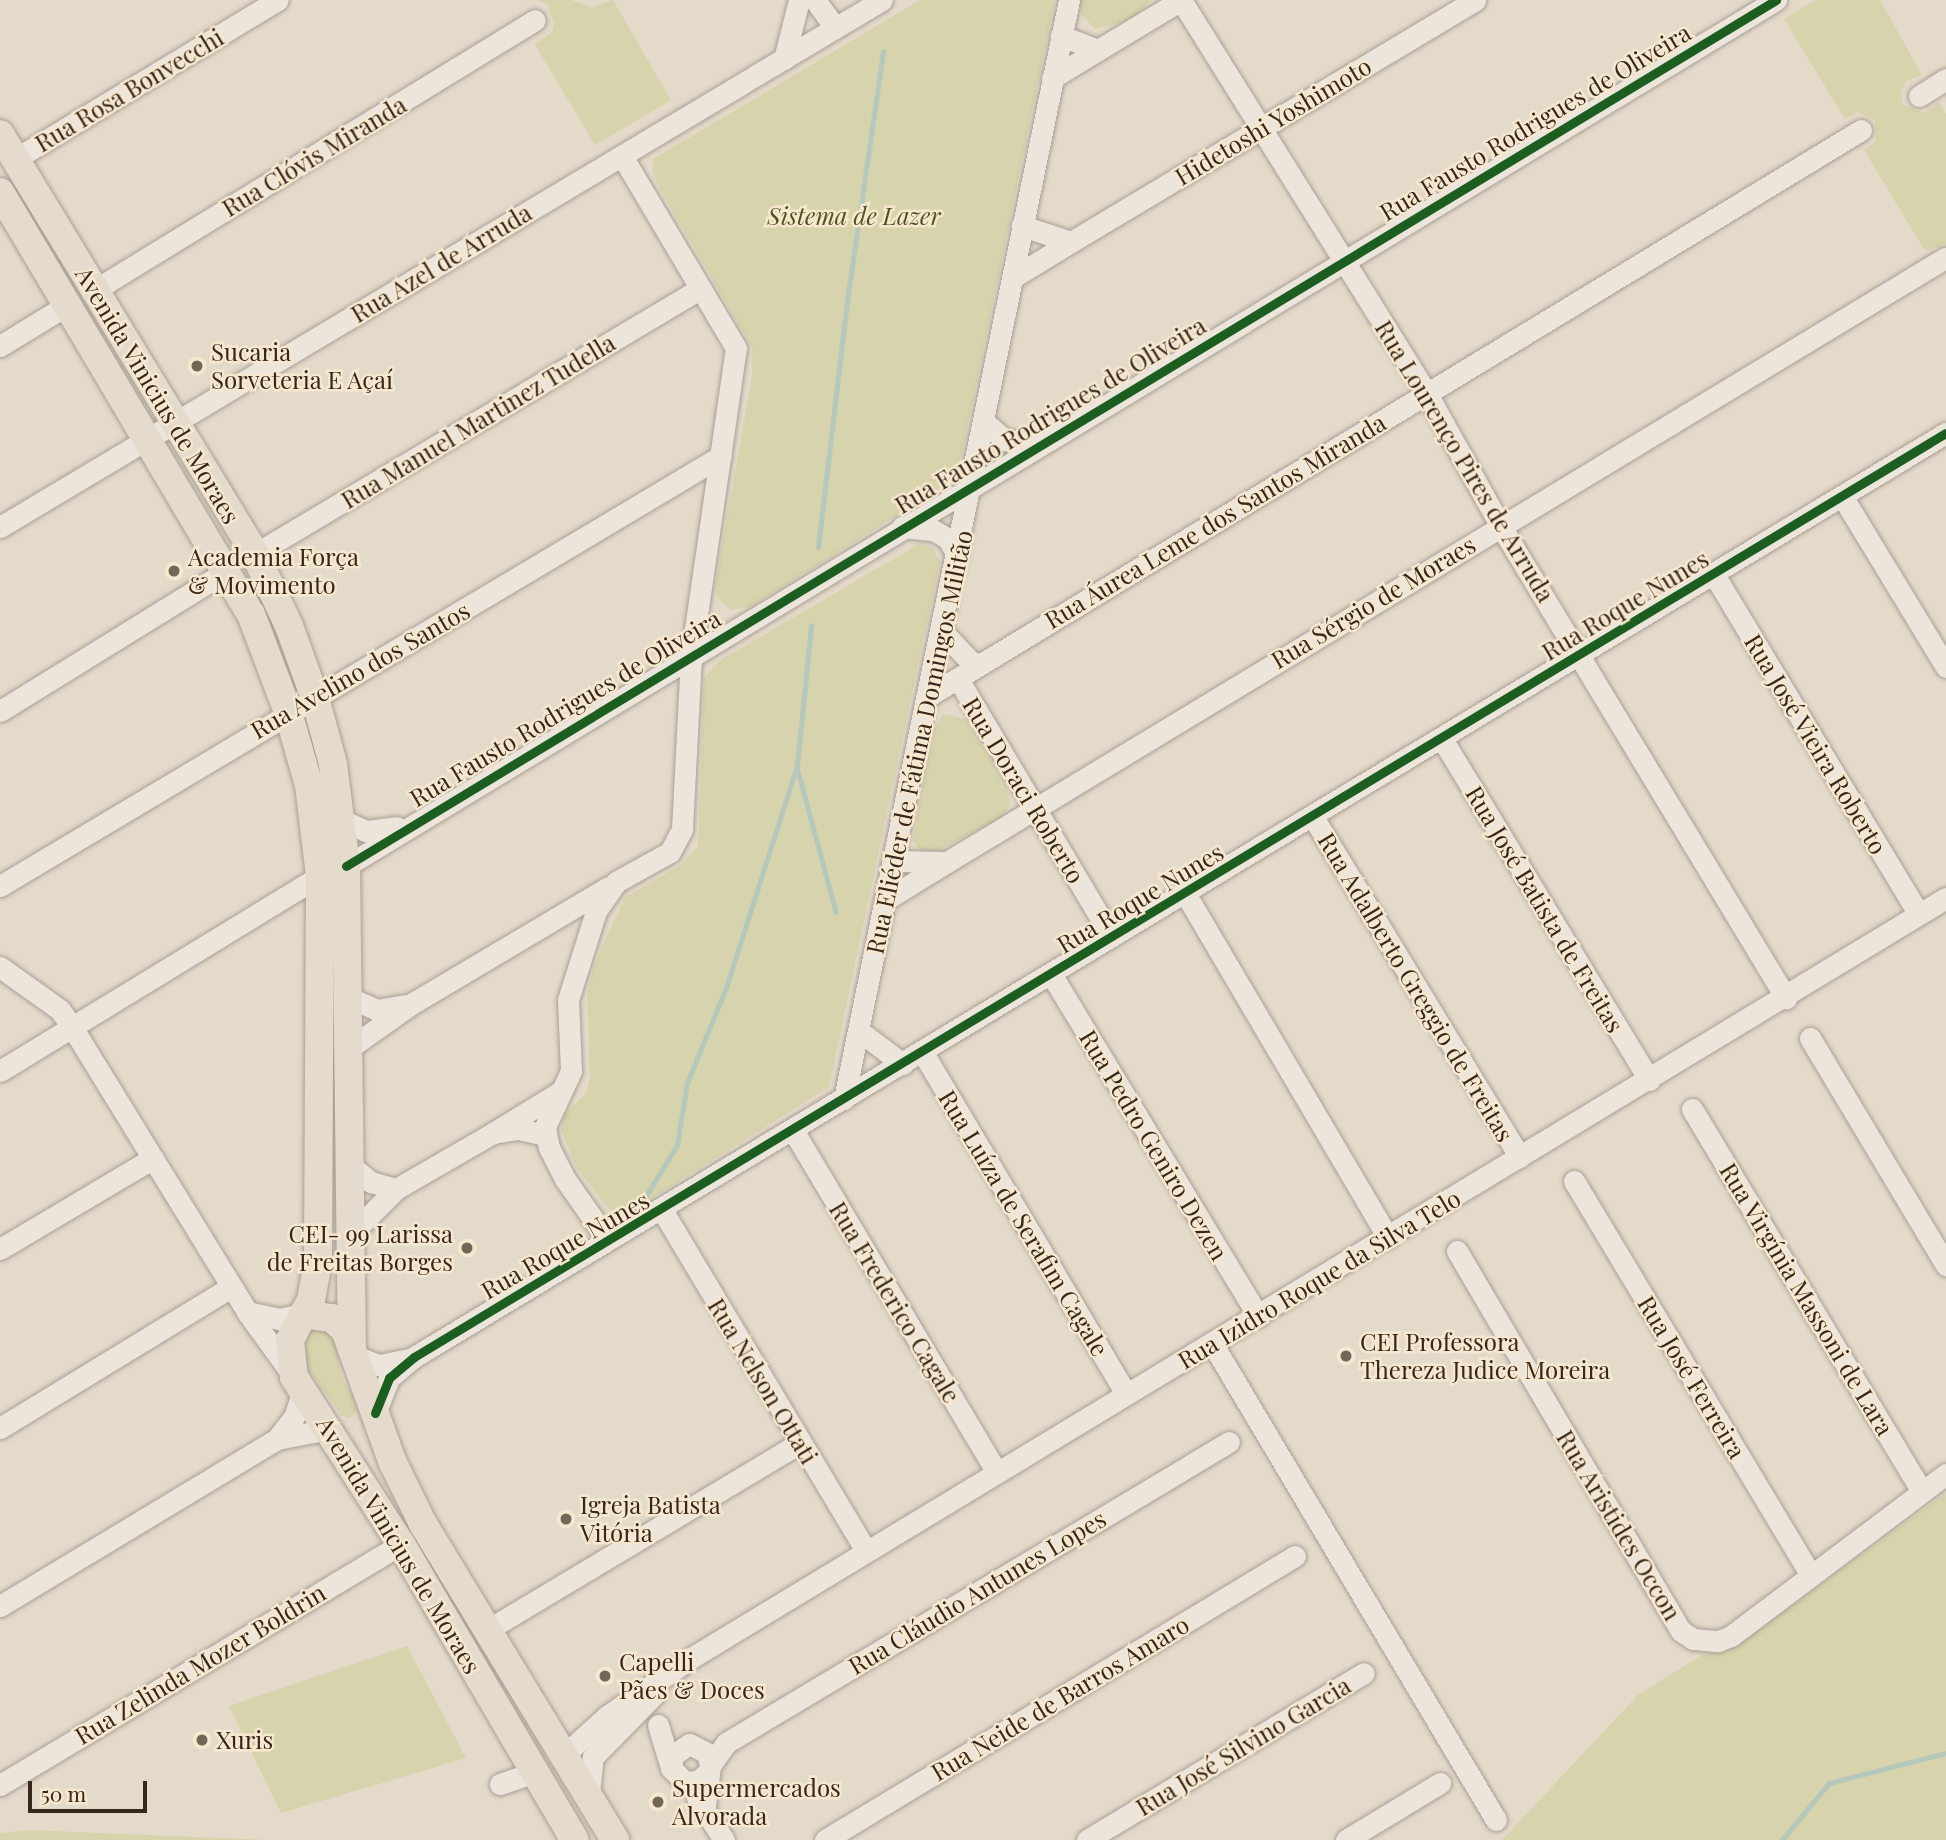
<!DOCTYPE html>
<html>
<head>
<meta charset="utf-8">
<style>
	body { margin:0 }
	#map { position:relative; width:1946px; height:1840px; overflow:hidden; background:#e4daca; font-family:"Playfair Display",serif }
	div>[style] { position:absolute }
	[style*='--x'] { left:calc(var(--x)*1px); top:calc(var(--y)*1px); width:calc(var(--w)*1px); rotate:calc(var(--a)*1deg) }
	.green>* { inset:0; background:#d7d3ac }
	.stream>* { height:4.5px; margin:-2.25px; padding:0 2.25px; transform-origin:2.25px; border-radius:2.25px; background:#b6c8bb }
	.roads { filter:drop-shadow(0 0 2px #a99f94) drop-shadow(0 0 2px #a99f94) }
	.minor>* { height:21px; margin:-10.5px; padding:0 10.5px; transform-origin:10.5px; border-radius:10.5px; background:#ece5dc }
	.major>* { height:28px; margin:-14px; padding:0 14px; transform-origin:14px; border-radius:14px; background:#e4dbcd }
	.cycleway>* { height:9px; margin:-4.5px; padding:0 4.5px; transform-origin:4.5px; border-radius:4.5px; background:#1b5e20 }
	.dots>* { width:19px; height:19px; translate:-50% -50%; box-sizing:border-box; border:4px solid #f6e7cf; border-radius:50% }
	span { translate:-50% -50%; white-space:nowrap; text-align:center; line-height:1.15; -webkit-text-stroke:5px #f6e7cf; paint-order:stroke }
	.street-label { font-size:24px; color:#37261c }
	.park-label { font-size:24px; color:#4d5422; font-style:italic }
	.poi-label { font-size:24px; color:#37261c }
	.left { translate:0 -50%; text-align:left }
	.right { translate:-100% -50%; text-align:right }
	.scale { position:absolute; left:28px; top:1781px; width:119px; height:32px; box-sizing:border-box; border:4px solid #37261c; border-top:0; padding-left:9px; font-size:21px; line-height:24px; white-space:nowrap; color:#37261c; -webkit-text-stroke:5px #f6e7cf; paint-order:stroke }
</style>
</head>
<body>
<div id="map">
	<div class="green">
		<i style="clip-path:polygon(536px 0,571px 0,592px 7px,613px 0,671px 100px,595px 145px,535px 45px,552px 32px,554px 23px,547px 4px)"></i>
		<i style="clip-path:polygon(920px 0,1055px 0,959px 469px,946px 484px,826px 560px,749px 607px,730px 610px,717px 597px,715px 587px,752px 376px,752px 347px,660px 189px,653px 174px,653px 159px)"></i>
		<i style="clip-path:polygon(1079px 0,1151px 0,1131px 20px,1095px 29px,1081px 14px)"></i>
		<i style="clip-path:polygon(1815px 0,1880px 0,1922px 75px,1906px 81px,1901px 93px,1903px 105px,1924px 113px,1939px 102px,1946px 114px,1946px 244px,1925px 251px,1864px 150px,1876px 141px,1875px 120px,1858px 112px,1845px 119px,1784px 19px)"></i>
		<i style="clip-path:polygon(919px 544px,932px 547px,940px 561px,829px 1087px,636px 1208px,610px 1211px,576px 1167px,561px 1129px,565px 1114px,586px 1093px,590px 1079px,587px 996px,594px 965px,619px 910px,626px 897px,682px 864px,698px 846px,704px 678px,719px 661px)"></i>
		<i style="clip-path:polygon(943px 714px,966px 719px,1007px 787px,1010px 804px,1002px 817px,930px 855px,921px 853px,913px 840px,932px 732px)"></i>
		<i style="clip-path:polygon(309px 1327px,329px 1328px,336px 1343px,341px 1376px,360px 1409px,350px 1418px,342px 1416px,305px 1365px,304px 1332px)"></i>
		<i style="clip-path:polygon(1946px 1493px,1946px 1840px,1502px 1840px,1638px 1695px,1702px 1655px,1733px 1648px)"></i>
		<i style="clip-path:polygon(407px 1646px,466px 1758px,281px 1813px,229px 1706px)"></i>
		<i style="clip-path:polygon(30px 1830px,270px 1840px,0 1840px,0 1833px)"></i>
	</div>
	<div class="stream">
		<i style="--x:818;--y:548;--w:248;--a:-83.3"></i>
		<i style="--x:847;--y:302;--w:253;--a:-81.8"></i>
		<i style="--x:797;--y:767;--w:150;--a:74.9"></i>
		<i style="--x:643;--y:1201;--w:66;--a:-58.7"></i>
		<i style="--x:677;--y:1145;--w:63;--a:-80.8"></i>
		<i style="--x:687;--y:1083;--w:103;--a:-67.7"></i>
		<i style="--x:726;--y:988;--w:234;--a:-72.3"></i>
		<i style="--x:797;--y:765;--w:140;--a:-84.2"></i>
		<i style="--x:1782;--y:1840;--w:74;--a:-50.5"></i>
		<i style="--x:1829;--y:1783;--w:121;--a:-14.4"></i>
	</div>
	<div class="roads">
		<div class="minor">
			<i style="--x:815;--y:0;--w:34;--a:54"></i>
			<i style="--x:1181;--y:0;--w:462;--a:58"></i>
			<i style="--x:1426;--y:392;--w:152;--a:60.9"></i>
			<i style="--x:1500;--y:525;--w:553;--a:58.84"></i>
			<i style="--x:1098;--y:50;--w:97;--a:-31.1"></i>
			<i style="--x:784;--y:59;--w:61;--a:-75.7"></i>
			<i style="--x:1052;--y:78;--w:54;--a:-31.3"></i>
			<i style="--x:1098;--y:50;--w:40;--a:-159"></i>
			<i style="--x:1919;--y:96;--w:32;--a:-32"></i>
			<i style="--x:15;--y:159;--w:307;--a:-31.2"></i>
			<i style="--x:1071;--y:242;--w:471;--a:-30.9"></i>
			<i style="--x:1012;--y:278;--w:69;--a:-31.4"></i>
			<i style="--x:1071;--y:242;--w:52;--a:-161.9"></i>
			<i style="--x:93;--y:291;--w:518;--a:-31.51"></i>
			<i style="--x:0;--y:346;--w:79;--a:-31.5"></i>
			<i style="--x:983;--y:421;--w:29;--a:41"></i>
			<i style="--x:1005;--y:440;--w:34;--a:7"></i>
			<i style="--x:1842;--y:496;--w:200;--a:58.7"></i>
			<i style="--x:0;--y:527;--w:1027;--a:-30.86"></i>
			<i style="--x:902;--y:527;--w:31;--a:6"></i>
			<i style="--x:933;--y:530;--w:16;--a:30"></i>
			<i style="--x:947;--y:538;--w:19;--a:58"></i>
			<i style="--x:255;--y:554;--w:519;--a:-30.81"></i>
			<i style="--x:1713;--y:573;--w:398;--a:58.9"></i>
			<i style="--x:942;--y:631;--w:41;--a:47"></i>
			<i style="--x:970;--y:661;--w:10;--a:24"></i>
			<i style="--x:958;--y:679;--w:300;--a:59.2"></i>
			<i style="--x:930;--y:695;--w:1089;--a:-31.25"></i>
			<i style="--x:0;--y:711;--w:268;--a:-31.7"></i>
			<i style="--x:1442;--y:739;--w:399;--a:58.7"></i>
			<i style="--x:1313;--y:817;--w:398;--a:58.7"></i>
			<i style="--x:340;--y:819;--w:29;--a:25"></i>
			<i style="--x:366;--y:831;--w:31;--a:-7"></i>
			<i style="--x:947;--y:862;--w:1167;--a:-31.18"></i>
			<i style="--x:346;--y:866;--w:1672;--a:-31.2"></i>
			<i style="--x:0;--y:886;--w:839;--a:-30.81"></i>
			<i style="--x:1185;--y:893;--w:400;--a:59.5"></i>
			<i style="--x:887;--y:899;--w:70;--a:-31.7"></i>
			<i style="--x:947;--y:862;--w:51;--a:-178.9"></i>
			<i style="--x:0;--y:967;--w:74;--a:35.6"></i>
			<i style="--x:60;--y:1010;--w:21;--a:55"></i>
			<i style="--x:72;--y:1027;--w:334;--a:58.4"></i>
			<i style="--x:247;--y:1312;--w:80;--a:54.1"></i>
			<i style="--x:1051;--y:974;--w:400;--a:58.8"></i>
			<i style="--x:348;--y:997;--w:32;--a:24"></i>
			<i style="--x:377;--y:1010;--w:27;--a:-10"></i>
			<i style="--x:859;--y:1031;--w:55;--a:36.9"></i>
			<i style="--x:1810;--y:1038;--w:265;--a:59.1"></i>
			<i style="--x:348;--y:1049;--w:80;--a:-35.3"></i>
			<i style="--x:413;--y:1003;--w:227;--a:-30.7"></i>
			<i style="--x:923;--y:1053;--w:397;--a:59.2"></i>
			<i style="--x:0;--y:1071;--w:375;--a:-31.4"></i>
			<i style="--x:844;--y:1099;--w:1122;--a:-78.43"></i>
			<i style="--x:1692;--y:1109;--w:445;--a:59"></i>
			<i style="--x:794;--y:1132;--w:395;--a:59.2"></i>
			<i style="--x:545;--y:1135;--w:28;--a:-167"></i>
			<i style="--x:518;--y:1129;--w:25;--a:171"></i>
			<i style="--x:493;--y:1133;--w:79;--a:-31.5"></i>
			<i style="--x:351;--y:1166;--w:26;--a:39"></i>
			<i style="--x:371;--y:1182;--w:26;--a:16"></i>
			<i style="--x:396;--y:1189;--w:64;--a:135"></i>
			<i style="--x:1574;--y:1181;--w:458;--a:59"></i>
			<i style="--x:396;--y:1189;--w:112;--a:-30"></i>
			<i style="--x:662;--y:1210;--w:397;--a:59.1"></i>
			<i style="--x:608;--y:1240;--w:75;--a:-125.2"></i>
			<i style="--x:565;--y:1179;--w:35;--a:-117"></i>
			<i style="--x:549;--y:1148;--w:21;--a:-101"></i>
			<i style="--x:545;--y:1127;--w:62;--a:-65.1"></i>
			<i style="--x:571;--y:1071;--w:71;--a:-92.4"></i>
			<i style="--x:568;--y:1000;--w:93;--a:-72.5"></i>
			<i style="--x:596;--y:911;--w:35;--a:-55"></i>
			<i style="--x:616;--y:882;--w:62;--a:-29.1"></i>
			<i style="--x:670;--y:852;--w:26;--a:-62"></i>
			<i style="--x:682;--y:829;--w:173;--a:-87"></i>
			<i style="--x:691;--y:656;--w:311;--a:-81.7"></i>
			<i style="--x:736;--y:348;--w:223;--a:-120.7"></i>
			<i style="--x:0;--y:1249;--w:178;--a:-30.7"></i>
			<i style="--x:1457;--y:1251;--w:441;--a:59.5"></i>
			<i style="--x:1681;--y:1631;--w:14;--a:34"></i>
			<i style="--x:1693;--y:1639;--w:25;--a:5"></i>
			<i style="--x:1718;--y:1641;--w:14;--a:-21"></i>
			<i style="--x:1731;--y:1636;--w:269;--a:-37"></i>
			<i style="--x:247;--y:1312;--w:33;--a:12"></i>
			<i style="--x:279;--y:1319;--w:25;--a:-12"></i>
			<i style="--x:1212;--y:1343;--w:555;--a:59.23"></i>
			<i style="--x:355;--y:1356;--w:26;--a:21"></i>
			<i style="--x:379;--y:1365;--w:31;--a:-11"></i>
			<i style="--x:303;--y:1390;--w:28;--a:108"></i>
			<i style="--x:294;--y:1417;--w:28;--a:128"></i>
			<i style="--x:277;--y:1439;--w:53;--a:-10.9"></i>
			<i style="--x:375;--y:1413;--w:38;--a:-68"></i>
			<i style="--x:389;--y:1378;--w:33;--a:-40"></i>
			<i style="--x:414;--y:1357;--w:1789;--a:-31.1"></i>
			<i style="--x:0;--y:1428;--w:271;--a:-31.4"></i>
			<i style="--x:0;--y:1606;--w:323;--a:-31.1"></i>
			<i style="--x:487;--y:1630;--w:365;--a:-30.9"></i>
			<i style="--x:658;--y:1725;--w:45;--a:73.2"></i>
			<i style="--x:564;--y:1755;--w:58;--a:-42.2"></i>
			<i style="--x:607;--y:1716;--w:102;--a:-34.6"></i>
			<i style="--x:691;--y:1658;--w:1467;--a:-31.2"></i>
			<i style="--x:710;--y:1766;--w:28;--a:-55"></i>
			<i style="--x:726;--y:1743;--w:586;--a:-30.9"></i>
			<i style="--x:500;--y:1784;--w:40;--a:-18.9"></i>
			<i style="--x:0;--y:1785;--w:468;--a:-31"></i>
			<i style="--x:589;--y:1793;--w:36;--a:-84"></i>
			<i style="--x:593;--y:1757;--w:88;--a:-45.5"></i>
			<i style="--x:697;--y:1798;--w:50;--a:57.3"></i>
			<i style="--x:705;--y:1806;--w:40;--a:-82.9"></i>
			<i style="--x:710;--y:1766;--w:13;--a:-103"></i>
			<i style="--x:707;--y:1753;--w:20;--a:-153"></i>
			<i style="--x:689;--y:1744;--w:19;--a:145"></i>
			<i style="--x:673;--y:1755;--w:13;--a:99"></i>
			<i style="--x:671;--y:1768;--w:20;--a:45"></i>
			<i style="--x:685;--y:1782;--w:13;--a:-4"></i>
			<i style="--x:698;--y:1781;--w:13;--a:-42"></i>
			<i style="--x:825;--y:1840;--w:549;--a:-31.14"></i>
			<i style="--x:1087;--y:1840;--w:323;--a:-31.1"></i>
			<i style="--x:1346;--y:1840;--w:110;--a:-31.2"></i>
		</div>
		<div class="major">
			<i style="--x:0;--y:134;--w:491;--a:58.7"></i>
			<i style="--x:255;--y:554;--w:80;--a:64.7"></i>
			<i style="--x:289;--y:626;--w:77;--a:70.1"></i>
			<i style="--x:315;--y:698;--w:68;--a:74.7"></i>
			<i style="--x:333;--y:764;--w:103;--a:82.7"></i>
			<i style="--x:346;--y:866;--w:483;--a:89.3"></i>
			<i style="--x:0;--y:192;--w:491;--a:59.3"></i>
			<i style="--x:251;--y:614;--w:105;--a:69.3"></i>
			<i style="--x:288;--y:712;--w:76;--a:74"></i>
			<i style="--x:309;--y:785;--w:92;--a:83.1"></i>
			<i style="--x:320;--y:876;--w:385;--a:90.3"></i>
			<i style="--x:318;--y:1261;--w:40;--a:100"></i>
			<i style="--x:311;--y:1300;--w:45;--a:117.7"></i>
			<i style="--x:290;--y:1340;--w:37;--a:84"></i>
			<i style="--x:294;--y:1377;--w:198;--a:57.4"></i>
			<i style="--x:401;--y:1544;--w:343;--a:59.6"></i>
			<i style="--x:303;--y:1314;--w:29;--a:8"></i>
			<i style="--x:332;--y:1318;--w:18;--a:43"></i>
			<i style="--x:345;--y:1330;--w:141;--a:70.2"></i>
			<i style="--x:393;--y:1463;--w:68;--a:63.8"></i>
			<i style="--x:423;--y:1524;--w:370;--a:58.7"></i>
		</div>
	</div>
	<div class="cycleway">
		<i style="--x:346;--y:866;--w:1672;--a:-31.2"></i>
		<i style="--x:375;--y:1413;--w:38;--a:-68"></i>
		<i style="--x:389;--y:1378;--w:33;--a:-40"></i>
		<i style="--x:414;--y:1357;--w:1789;--a:-31.1"></i>
	</div>
	<div class="dots">
		<i style="left:197px;top:366px;background:#746559"></i>
		<i style="left:174px;top:571px;background:#746559"></i>
		<i style="left:467px;top:1248px;background:#746559"></i>
		<i style="left:1346px;top:1356px;background:#746559"></i>
		<i style="left:566px;top:1519px;background:#746559"></i>
		<i style="left:605px;top:1676px;background:#746559"></i>
		<i style="left:202px;top:1740px;background:#746559"></i>
		<i style="left:658px;top:1802px;background:#746559"></i>
	</div>
	<div class="street-label">
		<span style="left:129px;top:90px;rotate:-31deg">Rua Rosa Bonvecchi</span>
		<span style="left:1273px;top:121px;rotate:-31deg">Hidetoshi Yoshimoto</span>
		<span style="left:1535px;top:122px;rotate:-31deg">Rua Fausto Rodrigues de Oliveira</span>
		<span style="left:314px;top:156px;rotate:-31deg">Rua Clóvis Miranda</span>
		<span style="left:441px;top:263px;rotate:-31deg">Rua Azel de Arruda</span>
		<span style="left:158px;top:395px;rotate:59deg">Avenida Vinicius de Moraes</span>
		<span style="left:1050px;top:415px;rotate:-31deg">Rua Fausto Rodrigues de Oliveira</span>
		<span style="left:478px;top:421px;rotate:-31deg">Rua Manuel Martinez Tudella</span>
		<span style="left:1465px;top:461px;rotate:59deg">Rua Lourenço Pires de Arruda</span>
		<span style="left:1215px;top:521px;rotate:-31deg">Rua Áurea Leme dos Santos Miranda</span>
		<span style="left:1373px;top:602px;rotate:-31deg">Rua Sérgio de Moraes</span>
		<span style="left:1625px;top:605px;rotate:-31deg">Rua Roque Nunes</span>
		<span style="left:360px;top:670px;rotate:-30deg">Rua Avelino dos Santos</span>
		<span style="left:565px;top:708px;rotate:-31deg">Rua Fausto Rodrigues de Oliveira</span>
		<span style="left:919px;top:742px;rotate:-78deg">Rua Eliéder de Fátima Domingos Militão</span>
		<span style="left:1816px;top:744px;rotate:59deg">Rua José Vieira Roberto</span>
		<span style="left:1024px;top:790px;rotate:59deg">Rua Doraci Roberto</span>
		<span style="left:1140px;top:898px;rotate:-31deg">Rua Roque Nunes</span>
		<span style="left:1545px;top:909px;rotate:59deg">Rua José Batista de Freitas</span>
		<span style="left:1416px;top:987px;rotate:59deg">Rua Adalberto Greggio de Freitas</span>
		<span style="left:1154px;top:1145px;rotate:59deg">Rua Pedro Geniro Dezen</span>
		<span style="left:1024px;top:1223px;rotate:59deg">Rua Luíza de Serafim Cagale</span>
		<span style="left:565px;top:1245px;rotate:-30deg">Rua Roque Nunes</span>
		<span style="left:1319px;top:1279px;rotate:-31deg">Rua Izidro Roque da Silva Telo</span>
		<span style="left:1807px;top:1299px;rotate:59deg">Rua Virgínia Massoni de Lara</span>
		<span style="left:895px;top:1302px;rotate:59deg">Rua Frederico Cagale</span>
		<span style="left:1692px;top:1377px;rotate:59deg">Rua José Ferreira</span>
		<span style="left:763px;top:1381px;rotate:59deg">Rua Nelson Ottati</span>
		<span style="left:1619px;top:1525px;rotate:59deg">Rua Aristides Occon</span>
		<span style="left:399px;top:1545px;rotate:59deg">Avenida Vinicius de Moraes</span>
		<span style="left:977px;top:1592px;rotate:-31deg">Rua Cláudio Antunes Lopes</span>
		<span style="left:200px;top:1664px;rotate:-31deg">Rua Zelinda Mozer Boldrin</span>
		<span style="left:1060px;top:1698px;rotate:-31deg">Rua Neide de Barros Amaro</span>
		<span style="left:1243px;top:1746px;rotate:-31deg">Rua José Silvino Garcia</span>
	</div>
	<div class="park-label">
		<span style="left:854px;top:216px">Sistema de Lazer</span>
	</div>
	<div class="poi-label">
		<span class="left" style="left:211px;top:366px">Sucaria<br>Sorveteria E Açaí</span>
		<span class="left" style="left:188px;top:571px">Academia Força<br>&amp; Movimento</span>
		<span class="right" style="left:453px;top:1248px">CEI- 99 Larissa<br>de Freitas Borges</span>
		<span class="left" style="left:1360px;top:1356px">CEI Professora<br>Thereza Judice Moreira</span>
		<span class="left" style="left:580px;top:1519px">Igreja Batista<br>Vitória</span>
		<span class="left" style="left:619px;top:1676px">Capelli<br>Pães &amp; Doces</span>
		<span class="left" style="left:216px;top:1740px">Xuris</span>
		<span class="left" style="left:672px;top:1802px">Supermercados<br>Alvorada</span>
	</div>
	<div class="scale">50 m</div>
</div>
</body>
</html>
